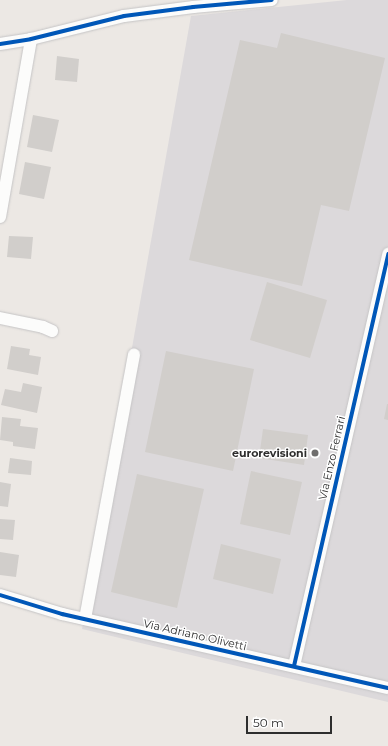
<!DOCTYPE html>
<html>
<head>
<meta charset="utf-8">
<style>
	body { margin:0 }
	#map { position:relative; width:388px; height:746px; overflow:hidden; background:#ece8e4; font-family:Montserrat,sans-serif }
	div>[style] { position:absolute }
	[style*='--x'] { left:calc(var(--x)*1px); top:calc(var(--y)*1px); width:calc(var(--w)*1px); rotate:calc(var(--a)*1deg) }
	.industrial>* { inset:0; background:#dcd9db }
	.building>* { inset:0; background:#d1cecb }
	.roads { filter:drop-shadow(0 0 1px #c5c4c5) drop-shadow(0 0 1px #c5c4c5) }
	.minor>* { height:12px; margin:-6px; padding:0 6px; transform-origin:6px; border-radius:6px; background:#fcfcfb }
	.cycleway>* { height:4px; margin:-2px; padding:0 2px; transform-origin:2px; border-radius:2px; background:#0057b8 }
	.dots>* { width:11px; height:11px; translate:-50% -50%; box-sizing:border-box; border:2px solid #fff; border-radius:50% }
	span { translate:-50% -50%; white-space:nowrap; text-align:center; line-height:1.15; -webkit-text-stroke:3px #fff; paint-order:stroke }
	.poi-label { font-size:11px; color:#2e2e2e; font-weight:700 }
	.right { translate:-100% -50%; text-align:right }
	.street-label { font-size:11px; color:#2e2e2e }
	.scale { position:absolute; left:246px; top:716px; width:86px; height:18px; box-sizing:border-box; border:2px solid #2e2e2e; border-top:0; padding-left:5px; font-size:12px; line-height:14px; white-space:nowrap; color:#2e2e2e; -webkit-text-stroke:3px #fff; paint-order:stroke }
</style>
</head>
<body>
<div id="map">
	<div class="industrial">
		<i style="clip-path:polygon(347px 0,388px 0,388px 702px,82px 629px,191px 16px)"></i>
	</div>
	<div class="building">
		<i style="clip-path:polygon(281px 33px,385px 58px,349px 211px,321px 205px,302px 286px,189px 260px,240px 40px,277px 48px)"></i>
		<i style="clip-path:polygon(57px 56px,79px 59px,77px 82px,55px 80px)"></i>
		<i style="clip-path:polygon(33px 115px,59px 120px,52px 152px,27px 147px)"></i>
		<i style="clip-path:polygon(25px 162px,51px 167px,44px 199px,19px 194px)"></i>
		<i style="clip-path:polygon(9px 236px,33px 237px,31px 259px,7px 257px)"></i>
		<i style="clip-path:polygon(267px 282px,327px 300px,310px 358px,250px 340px)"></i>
		<i style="clip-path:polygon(11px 346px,30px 349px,29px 355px,41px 357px,38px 375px,7px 369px)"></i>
		<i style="clip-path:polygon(166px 351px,254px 369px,233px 471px,145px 452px)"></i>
		<i style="clip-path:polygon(23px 383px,42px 387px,37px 413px,1px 405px,5px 389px,21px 392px)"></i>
		<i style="clip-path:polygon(387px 404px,388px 404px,388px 420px,384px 419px)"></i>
		<i style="clip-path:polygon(2px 417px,21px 419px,20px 426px,38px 428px,35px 449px,13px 446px,13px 442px,0 440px)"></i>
		<i style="clip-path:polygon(263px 429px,308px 435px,304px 465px,259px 458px)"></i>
		<i style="clip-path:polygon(10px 458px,32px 461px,31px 475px,8px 473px)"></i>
		<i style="clip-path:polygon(251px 471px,302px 482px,290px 535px,240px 524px)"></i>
		<i style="clip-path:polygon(137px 474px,204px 489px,177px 608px,111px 592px)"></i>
		<i style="clip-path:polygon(0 482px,11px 484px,8px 507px,0 506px)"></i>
		<i style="clip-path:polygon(0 519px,15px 520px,13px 540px,0 539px)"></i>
		<i style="clip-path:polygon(221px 544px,281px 559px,273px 594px,213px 579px)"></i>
		<i style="clip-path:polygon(0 552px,19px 555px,16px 577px,0 575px)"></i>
	</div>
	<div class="roads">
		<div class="minor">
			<i style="--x:0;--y:44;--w:31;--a:-9"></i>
			<i style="--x:31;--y:39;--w:96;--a:-13.9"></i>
			<i style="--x:124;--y:16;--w:70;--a:-7.4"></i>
			<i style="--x:193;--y:7;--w:79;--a:-5.1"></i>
			<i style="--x:0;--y:217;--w:181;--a:-80.1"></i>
			<i style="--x:0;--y:318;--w:44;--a:11.8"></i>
			<i style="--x:43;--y:327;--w:10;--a:24"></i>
			<i style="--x:0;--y:595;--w:65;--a:17"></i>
			<i style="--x:62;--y:614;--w:334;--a:12.8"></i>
			<i style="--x:85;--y:619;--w:269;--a:-79.5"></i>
			<i style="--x:294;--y:666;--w:423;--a:-77.1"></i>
		</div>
	</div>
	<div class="cycleway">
		<i style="--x:0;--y:44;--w:31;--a:-9"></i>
		<i style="--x:31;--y:39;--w:96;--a:-13.9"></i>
		<i style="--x:124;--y:16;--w:70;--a:-7.4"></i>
		<i style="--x:193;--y:7;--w:79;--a:-5.1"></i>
		<i style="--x:0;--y:595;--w:65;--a:17"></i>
		<i style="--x:62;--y:614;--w:334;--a:12.8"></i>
		<i style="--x:294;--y:666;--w:423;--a:-77.1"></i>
	</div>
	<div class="dots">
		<i style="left:315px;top:453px;background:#706f6e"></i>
	</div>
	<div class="poi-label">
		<span class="right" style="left:307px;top:453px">eurorevisioni</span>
	</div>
	<div class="street-label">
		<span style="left:332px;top:458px;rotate:-77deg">Via Enzo Ferrari</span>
		<span style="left:195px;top:635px;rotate:13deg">Via Adriano Olivetti</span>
	</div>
	<div class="scale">50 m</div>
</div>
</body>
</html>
